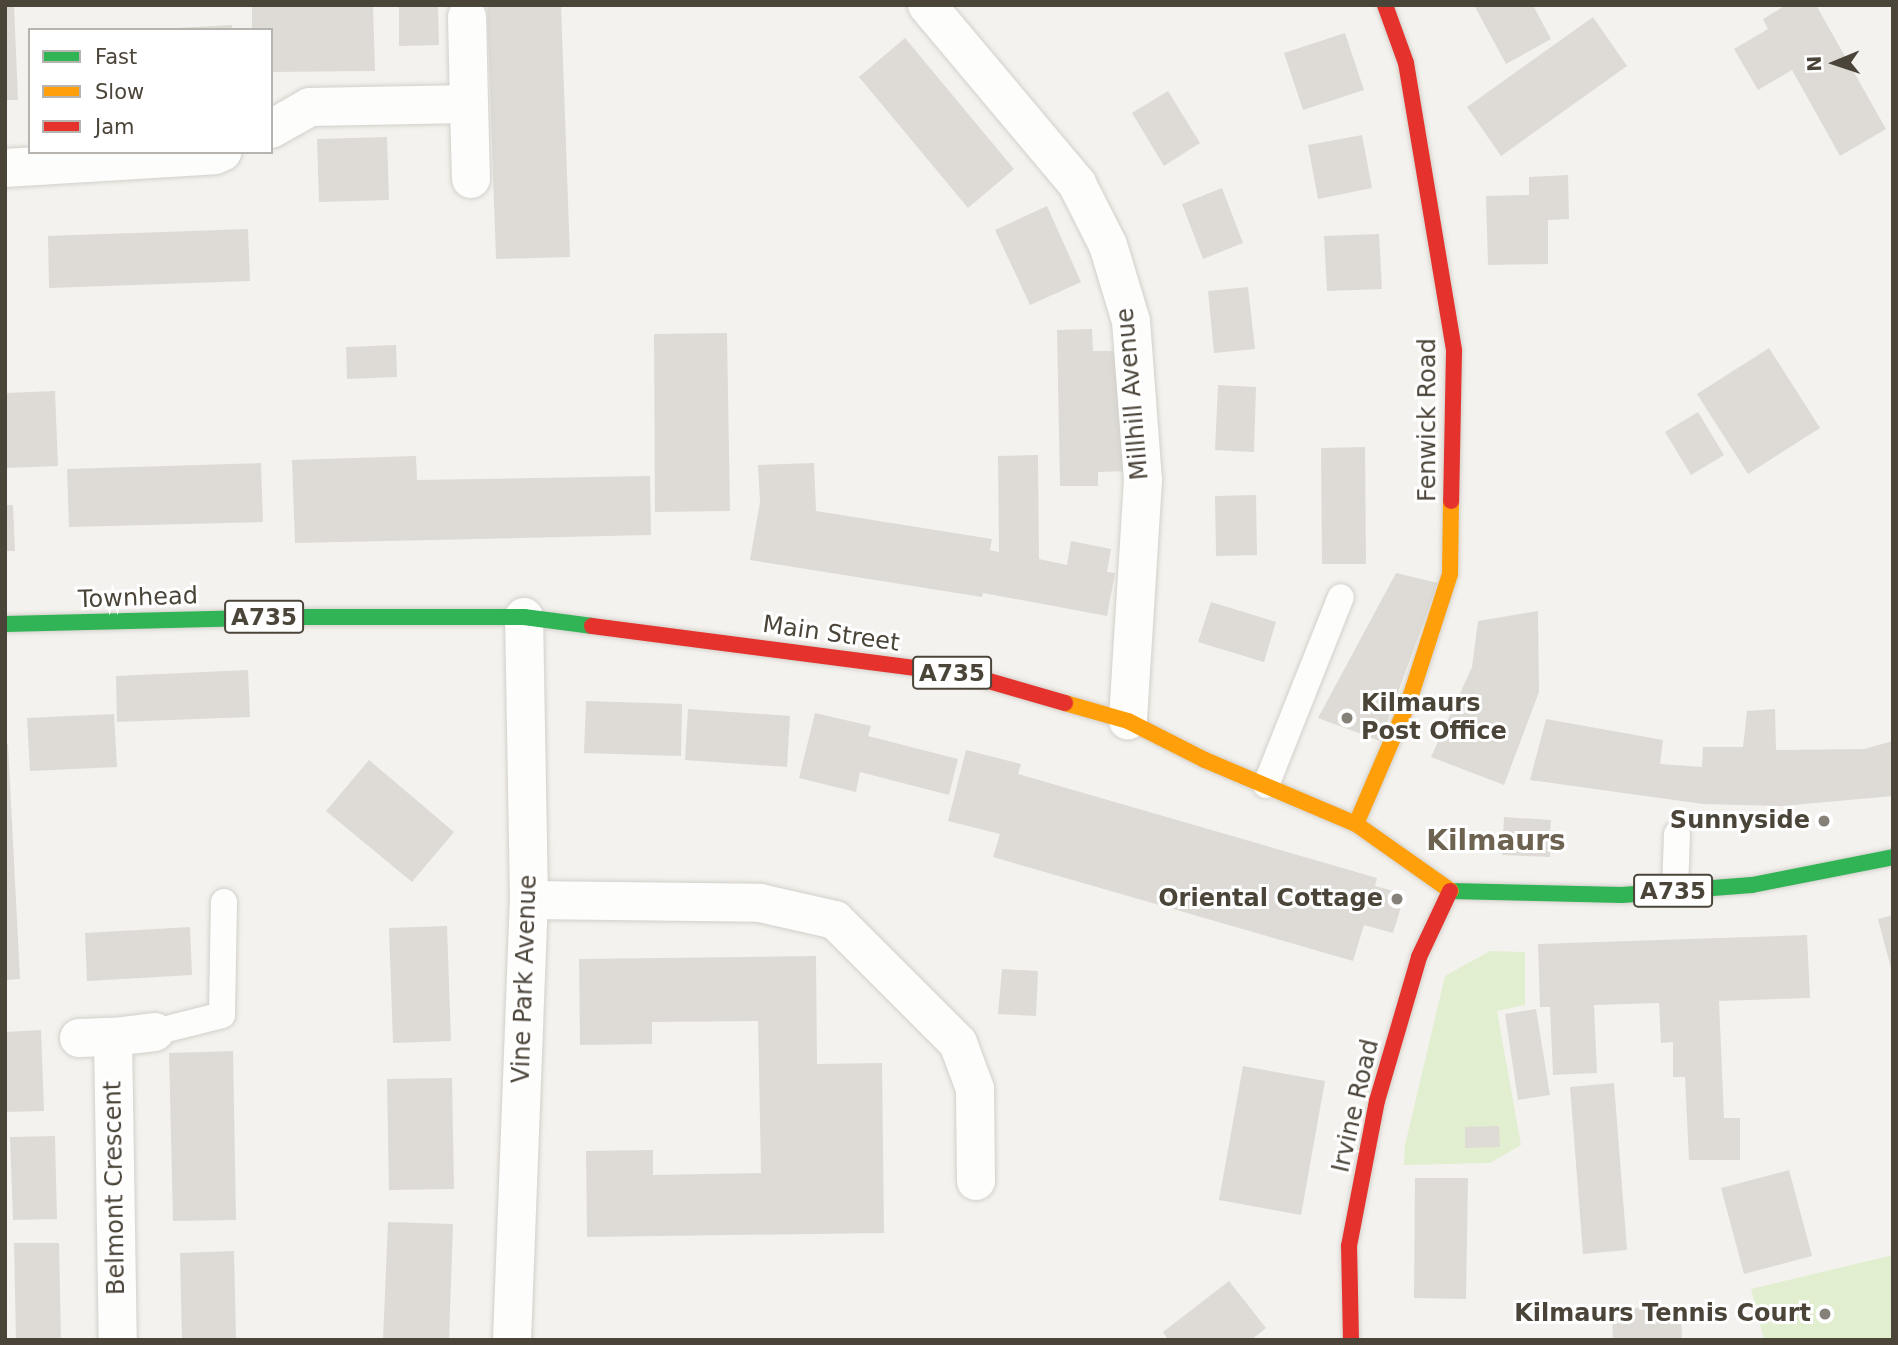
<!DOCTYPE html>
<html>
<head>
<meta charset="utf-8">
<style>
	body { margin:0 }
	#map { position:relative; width:1898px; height:1345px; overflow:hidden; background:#f4f2ee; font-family:"DejaVu Sans",sans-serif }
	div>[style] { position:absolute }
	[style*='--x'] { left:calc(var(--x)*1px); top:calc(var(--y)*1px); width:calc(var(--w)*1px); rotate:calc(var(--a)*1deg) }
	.green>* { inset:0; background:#e1eecf }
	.building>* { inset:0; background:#dedbd6 }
	.roads { filter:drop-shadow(0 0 2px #d2d0cb) drop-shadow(0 0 2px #d2d0cb) }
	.lane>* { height:26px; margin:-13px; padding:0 13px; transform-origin:13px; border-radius:13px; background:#fdfdfc }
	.street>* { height:38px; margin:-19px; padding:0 19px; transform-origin:19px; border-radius:19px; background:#fdfdfc }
	.fast>* { height:16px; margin:-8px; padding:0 8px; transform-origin:8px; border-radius:8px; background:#30b455 }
	.slow>* { height:16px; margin:-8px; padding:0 8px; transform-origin:8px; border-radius:8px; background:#ff9f0a }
	.jam>* { height:16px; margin:-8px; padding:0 8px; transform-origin:8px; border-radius:8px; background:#e5322d }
	.dots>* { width:19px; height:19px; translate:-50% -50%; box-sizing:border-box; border:4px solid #fff; border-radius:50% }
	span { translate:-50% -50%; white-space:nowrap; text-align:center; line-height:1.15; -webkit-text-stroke:6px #fff; paint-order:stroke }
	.shield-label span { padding:2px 5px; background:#fff; border:2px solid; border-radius:5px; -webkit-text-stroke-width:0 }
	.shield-label { font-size:23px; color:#4b4439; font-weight:700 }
	.street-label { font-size:24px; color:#4b4439 }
	.poi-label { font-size:24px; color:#4b4439; font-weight:700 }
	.left { translate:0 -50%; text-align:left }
	.right { translate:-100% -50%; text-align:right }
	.quarter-label { font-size:28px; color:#6e6250; font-weight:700 }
	.frame { position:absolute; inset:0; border:7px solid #4b4439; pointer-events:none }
	.legend { position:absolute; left:28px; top:28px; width:245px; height:126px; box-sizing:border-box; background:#fff; border:2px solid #b7b4b0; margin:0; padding:9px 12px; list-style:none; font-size:21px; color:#4b4439 }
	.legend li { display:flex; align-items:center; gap:14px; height:35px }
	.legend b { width:35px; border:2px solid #b7b4b0 }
	.north { position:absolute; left:1800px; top:28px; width:70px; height:70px; -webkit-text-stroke:5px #fff; paint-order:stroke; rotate:268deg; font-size:19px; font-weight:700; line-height:28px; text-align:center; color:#4b4439 }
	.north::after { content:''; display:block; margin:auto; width:24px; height:32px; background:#4b4439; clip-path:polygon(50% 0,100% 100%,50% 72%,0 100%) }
</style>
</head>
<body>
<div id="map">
	<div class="green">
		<i style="clip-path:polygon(1490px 951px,1525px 952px,1525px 1005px,1497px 1011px,1521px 1145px,1490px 1163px,1404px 1165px,1405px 1145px,1445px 976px)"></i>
		<i style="clip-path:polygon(1893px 1255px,1893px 1340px,1764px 1340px,1751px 1289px)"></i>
	</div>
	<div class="building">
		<i style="clip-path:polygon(5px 5px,14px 5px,18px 100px,5px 100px)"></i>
		<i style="clip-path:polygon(315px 5px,373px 5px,375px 71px,271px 72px,271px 30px,252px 30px,252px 6px)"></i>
		<i style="clip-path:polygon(399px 5px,438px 5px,439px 45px,399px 46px)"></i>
		<i style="clip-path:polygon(487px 5px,561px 5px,570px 257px,496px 259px)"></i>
		<i style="clip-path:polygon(1474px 5px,1533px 5px,1551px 39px,1506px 64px)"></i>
		<i style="clip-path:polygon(1786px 5px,1816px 5px,1886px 129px,1840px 156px,1792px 70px,1758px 90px,1734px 49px,1768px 29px,1763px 19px)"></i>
		<i style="clip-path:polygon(1593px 17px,1627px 66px,1501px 156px,1467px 107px)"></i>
		<i style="clip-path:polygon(232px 25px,232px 30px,176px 30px,176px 28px)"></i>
		<i style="clip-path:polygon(1345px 33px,1364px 90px,1303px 110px,1284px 53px)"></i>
		<i style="clip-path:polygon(905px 38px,1014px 169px,968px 208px,859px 77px)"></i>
		<i style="clip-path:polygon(1168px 91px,1200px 143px,1164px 166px,1132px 113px)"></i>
		<i style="clip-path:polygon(1362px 135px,1372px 188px,1318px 199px,1308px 145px)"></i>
		<i style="clip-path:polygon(387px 137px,389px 200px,319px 202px,317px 139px)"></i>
		<i style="clip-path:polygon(1568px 175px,1569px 219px,1548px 220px,1548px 264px,1488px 265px,1486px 196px,1529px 195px,1529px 177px)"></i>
		<i style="clip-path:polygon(1222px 188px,1243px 243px,1203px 259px,1182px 204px)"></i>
		<i style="clip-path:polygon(1047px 206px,1081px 282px,1030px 305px,995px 230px)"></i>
		<i style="clip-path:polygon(248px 229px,250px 281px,49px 288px,48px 236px)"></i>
		<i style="clip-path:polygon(1379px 234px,1382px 289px,1327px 291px,1324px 236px)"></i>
		<i style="clip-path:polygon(1248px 287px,1255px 349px,1214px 353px,1208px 291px)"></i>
		<i style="clip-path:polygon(1092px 329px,1093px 351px,1128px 351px,1130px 471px,1098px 472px,1098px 486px,1060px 486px,1057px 330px)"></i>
		<i style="clip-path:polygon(727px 333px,730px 511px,655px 512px,654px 334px)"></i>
		<i style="clip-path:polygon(396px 345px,397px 377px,347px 379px,346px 347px)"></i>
		<i style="clip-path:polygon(1769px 348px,1820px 428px,1748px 474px,1697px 394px)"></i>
		<i style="clip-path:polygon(1218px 385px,1256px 387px,1254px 452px,1215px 450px)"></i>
		<i style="clip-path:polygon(55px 391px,58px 466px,5px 468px,5px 393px)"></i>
		<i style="clip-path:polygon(1698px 412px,1724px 455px,1691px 475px,1665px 432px)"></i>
		<i style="clip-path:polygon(1365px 447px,1366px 564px,1322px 564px,1321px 448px)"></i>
		<i style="clip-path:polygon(1038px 455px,1039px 559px,1067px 565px,1071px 541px,1111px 549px,1107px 572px,1115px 573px,1107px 616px,983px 593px,982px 597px,750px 560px,760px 502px,758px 465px,814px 463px,816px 511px,992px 539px,990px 550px,999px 552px,998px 456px)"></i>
		<i style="clip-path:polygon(416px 456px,417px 480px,650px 476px,651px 535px,295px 543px,292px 460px)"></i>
		<i style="clip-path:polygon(261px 463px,263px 522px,69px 527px,67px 469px)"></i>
		<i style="clip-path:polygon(1256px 495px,1257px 555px,1216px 556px,1215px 496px)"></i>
		<i style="clip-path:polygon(5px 505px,13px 505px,15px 551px,5px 551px)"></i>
		<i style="clip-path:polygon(1396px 573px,1438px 583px,1380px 741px,1318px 718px)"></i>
		<i style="clip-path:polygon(1211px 602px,1276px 622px,1264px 662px,1198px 642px)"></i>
		<i style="clip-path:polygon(1538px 611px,1539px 692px,1504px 785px,1431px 757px,1472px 667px,1478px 621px)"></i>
		<i style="clip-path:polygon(248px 670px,250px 717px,117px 722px,116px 676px)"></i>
		<i style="clip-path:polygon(586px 701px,682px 704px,681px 756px,584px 753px)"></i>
		<i style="clip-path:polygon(688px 709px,790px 716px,787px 767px,685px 760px)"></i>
		<i style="clip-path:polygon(1775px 709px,1776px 750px,1864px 749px,1893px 741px,1893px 796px,1782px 806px,1703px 804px,1530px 780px,1546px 719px,1663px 740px,1660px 764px,1702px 767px,1703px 747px,1743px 747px,1747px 711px)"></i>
		<i style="clip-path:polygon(815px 713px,871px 726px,868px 736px,958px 759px,949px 795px,860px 772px,856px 792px,799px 778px)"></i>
		<i style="clip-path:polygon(114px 714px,117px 767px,30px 771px,27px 718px)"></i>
		<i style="clip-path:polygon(5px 744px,8px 744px,20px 979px,5px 980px)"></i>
		<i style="clip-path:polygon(966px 750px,1021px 764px,1018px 774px,1377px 878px,1375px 886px,1405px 894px,1393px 933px,1364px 925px,1353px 961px,993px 857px,1000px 834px,948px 821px)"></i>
		<i style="clip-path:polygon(369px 760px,454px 832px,412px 882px,326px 811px)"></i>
		<i style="clip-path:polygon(1504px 817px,1551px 820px,1550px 833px,1561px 834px,1561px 844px,1551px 844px,1550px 857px,1502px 855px)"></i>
		<i style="clip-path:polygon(1893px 915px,1893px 972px,1892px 972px,1878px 919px)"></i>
		<i style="clip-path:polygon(447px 926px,451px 1041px,393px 1043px,389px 928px)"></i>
		<i style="clip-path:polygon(190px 927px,192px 975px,87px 981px,85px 933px)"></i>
		<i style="clip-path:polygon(1807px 935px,1810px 998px,1719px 1001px,1724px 1118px,1740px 1118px,1740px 1160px,1689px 1160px,1685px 1077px,1673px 1077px,1673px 1042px,1661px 1043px,1659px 1003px,1594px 1005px,1597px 1073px,1553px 1075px,1550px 1007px,1540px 1007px,1538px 944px)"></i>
		<i style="clip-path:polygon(816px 956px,817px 1064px,882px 1063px,884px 1233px,587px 1237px,586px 1151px,653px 1150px,653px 1175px,761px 1173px,758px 1021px,652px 1022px,652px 1044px,580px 1045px,579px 959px)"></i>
		<i style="clip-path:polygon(1002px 969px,1038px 971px,1036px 1016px,998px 1014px)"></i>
		<i style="clip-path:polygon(1536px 1009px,1550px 1095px,1518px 1100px,1505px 1014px)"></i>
		<i style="clip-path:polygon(41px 1030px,44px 1111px,5px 1112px,5px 1032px)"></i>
		<i style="clip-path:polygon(233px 1051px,236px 1220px,173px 1221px,169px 1053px)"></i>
		<i style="clip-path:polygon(1243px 1066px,1325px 1081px,1301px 1215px,1219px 1200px)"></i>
		<i style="clip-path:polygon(452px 1078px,454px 1189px,389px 1190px,387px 1079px)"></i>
		<i style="clip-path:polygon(1614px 1083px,1627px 1250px,1583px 1254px,1570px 1087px)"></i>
		<i style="clip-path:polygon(1499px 1126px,1500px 1147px,1465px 1148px,1465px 1127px)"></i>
		<i style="clip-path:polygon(55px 1136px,57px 1219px,13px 1220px,10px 1137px)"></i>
		<i style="clip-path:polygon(1789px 1170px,1812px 1256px,1744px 1274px,1721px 1188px)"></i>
		<i style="clip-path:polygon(1415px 1178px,1468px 1178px,1466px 1299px,1414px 1298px)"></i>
		<i style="clip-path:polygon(388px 1222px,453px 1224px,449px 1340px,383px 1340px)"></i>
		<i style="clip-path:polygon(14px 1243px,59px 1243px,61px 1340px,16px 1340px)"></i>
		<i style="clip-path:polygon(234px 1251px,236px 1340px,182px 1340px,180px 1253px)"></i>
		<i style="clip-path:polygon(1229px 1281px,1266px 1328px,1251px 1340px,1168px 1340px,1163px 1332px)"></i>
		<i style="clip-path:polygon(1681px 1306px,1682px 1340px,1613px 1340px,1612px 1309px)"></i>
	</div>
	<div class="roads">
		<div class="lane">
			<i style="--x:1266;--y:785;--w:202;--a:-68.3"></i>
			<i style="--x:1675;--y:891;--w:57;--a:-88"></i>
			<i style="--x:155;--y:1032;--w:69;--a:-14.2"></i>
			<i style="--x:222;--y:1015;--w:113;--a:-89"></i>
		</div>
		<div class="street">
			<i style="--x:927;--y:5;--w:234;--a:50"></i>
			<i style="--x:1077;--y:184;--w:68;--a:63.1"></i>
			<i style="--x:1108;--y:245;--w:79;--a:73.2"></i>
			<i style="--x:1131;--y:321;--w:159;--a:85.7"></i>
			<i style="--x:1143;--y:480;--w:241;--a:93.6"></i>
			<i style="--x:469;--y:104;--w:75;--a:88.5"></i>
			<i style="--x:271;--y:129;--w:45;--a:-29.4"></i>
			<i style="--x:310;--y:107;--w:159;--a:-1.1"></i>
			<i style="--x:469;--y:104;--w:87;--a:-91.3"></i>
			<i style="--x:5;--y:168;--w:210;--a:-3.5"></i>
			<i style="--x:215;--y:155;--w:8;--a:-23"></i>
			<i style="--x:529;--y:900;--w:231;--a:0.7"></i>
			<i style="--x:760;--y:903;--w:77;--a:12.8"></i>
			<i style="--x:835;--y:920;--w:174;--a:45"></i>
			<i style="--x:958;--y:1043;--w:49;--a:69.7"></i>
			<i style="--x:975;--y:1089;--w:92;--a:89.4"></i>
			<i style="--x:113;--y:1037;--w:42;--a:-6.8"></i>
			<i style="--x:79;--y:1038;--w:34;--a:-2"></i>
			<i style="--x:113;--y:1037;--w:303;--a:89.1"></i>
			<i style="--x:512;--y:1340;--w:440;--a:-87.8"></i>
			<i style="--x:529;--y:900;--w:283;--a:-91"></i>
		</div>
		<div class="fast">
			<i style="--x:5;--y:624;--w:278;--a:-1.4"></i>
			<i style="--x:283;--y:617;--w:241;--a:0"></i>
			<i style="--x:524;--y:617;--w:69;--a:7.5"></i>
			<i style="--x:1451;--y:891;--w:171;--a:1.3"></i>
			<i style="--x:1622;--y:895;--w:130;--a:-4.4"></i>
			<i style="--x:1752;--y:885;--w:144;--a:-11.2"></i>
		</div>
		<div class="slow">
			<i style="--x:1065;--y:703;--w:66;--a:15.9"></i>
			<i style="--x:1128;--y:721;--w:86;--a:26.9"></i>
			<i style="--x:1205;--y:760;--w:164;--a:23"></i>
			<i style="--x:1356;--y:824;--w:116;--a:35.2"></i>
			<i style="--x:1356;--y:824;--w:134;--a:-66.7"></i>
			<i style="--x:1409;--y:701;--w:133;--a:-72.1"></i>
			<i style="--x:1450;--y:574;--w:73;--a:-89.2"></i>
		</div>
		<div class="jam">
			<i style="--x:1385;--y:5;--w:62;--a:70.1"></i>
			<i style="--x:1406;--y:63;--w:292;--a:80.5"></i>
			<i style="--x:1454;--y:351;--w:150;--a:91.1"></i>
			<i style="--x:592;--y:626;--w:379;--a:7.4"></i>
			<i style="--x:968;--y:675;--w:101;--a:16.1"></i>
			<i style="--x:1351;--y:1340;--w:94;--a:-91.2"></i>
			<i style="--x:1349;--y:1246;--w:148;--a:-79.1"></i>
			<i style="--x:1377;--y:1101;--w:150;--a:-73.7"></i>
			<i style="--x:1419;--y:957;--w:73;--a:-64.8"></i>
		</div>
	</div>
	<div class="dots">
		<i style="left:1347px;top:718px;background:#868178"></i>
		<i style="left:1824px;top:821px;background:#868178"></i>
		<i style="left:1397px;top:899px;background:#868178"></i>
		<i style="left:1825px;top:1314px;background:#868178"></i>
	</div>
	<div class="shield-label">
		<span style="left:264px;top:617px">A735</span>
		<span style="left:952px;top:673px">A735</span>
		<span style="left:1673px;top:891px">A735</span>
	</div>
	<div class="street-label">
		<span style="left:1133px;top:394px;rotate:-95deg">Millhill Avenue</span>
		<span style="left:1428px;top:420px;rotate:-90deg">Fenwick Road</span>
		<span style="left:138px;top:598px;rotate:-2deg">Townhead</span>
		<span style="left:831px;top:634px;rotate:8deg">Main Street</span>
		<span style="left:525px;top:979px;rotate:-88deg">Vine Park Avenue</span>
		<span style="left:1356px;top:1106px;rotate:-77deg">Irvine Road</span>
		<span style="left:115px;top:1188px;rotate:-91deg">Belmont Crescent</span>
	</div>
	<div class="poi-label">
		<span class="left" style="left:1361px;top:718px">Kilmaurs<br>Post Office</span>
		<span class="right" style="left:1810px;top:821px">Sunnyside</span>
		<span class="right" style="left:1383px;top:899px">Oriental Cottage</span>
		<span class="right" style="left:1811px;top:1314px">Kilmaurs Tennis Court</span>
	</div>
	<div class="quarter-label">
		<span style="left:1496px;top:841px">Kilmaurs</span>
	</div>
	<div class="frame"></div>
	<ul class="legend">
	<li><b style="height:9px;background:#30b455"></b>Fast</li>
	<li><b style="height:9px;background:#ff9f0a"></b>Slow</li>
	<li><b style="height:9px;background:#e5322d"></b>Jam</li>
	</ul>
	<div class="north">N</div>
</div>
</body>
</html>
